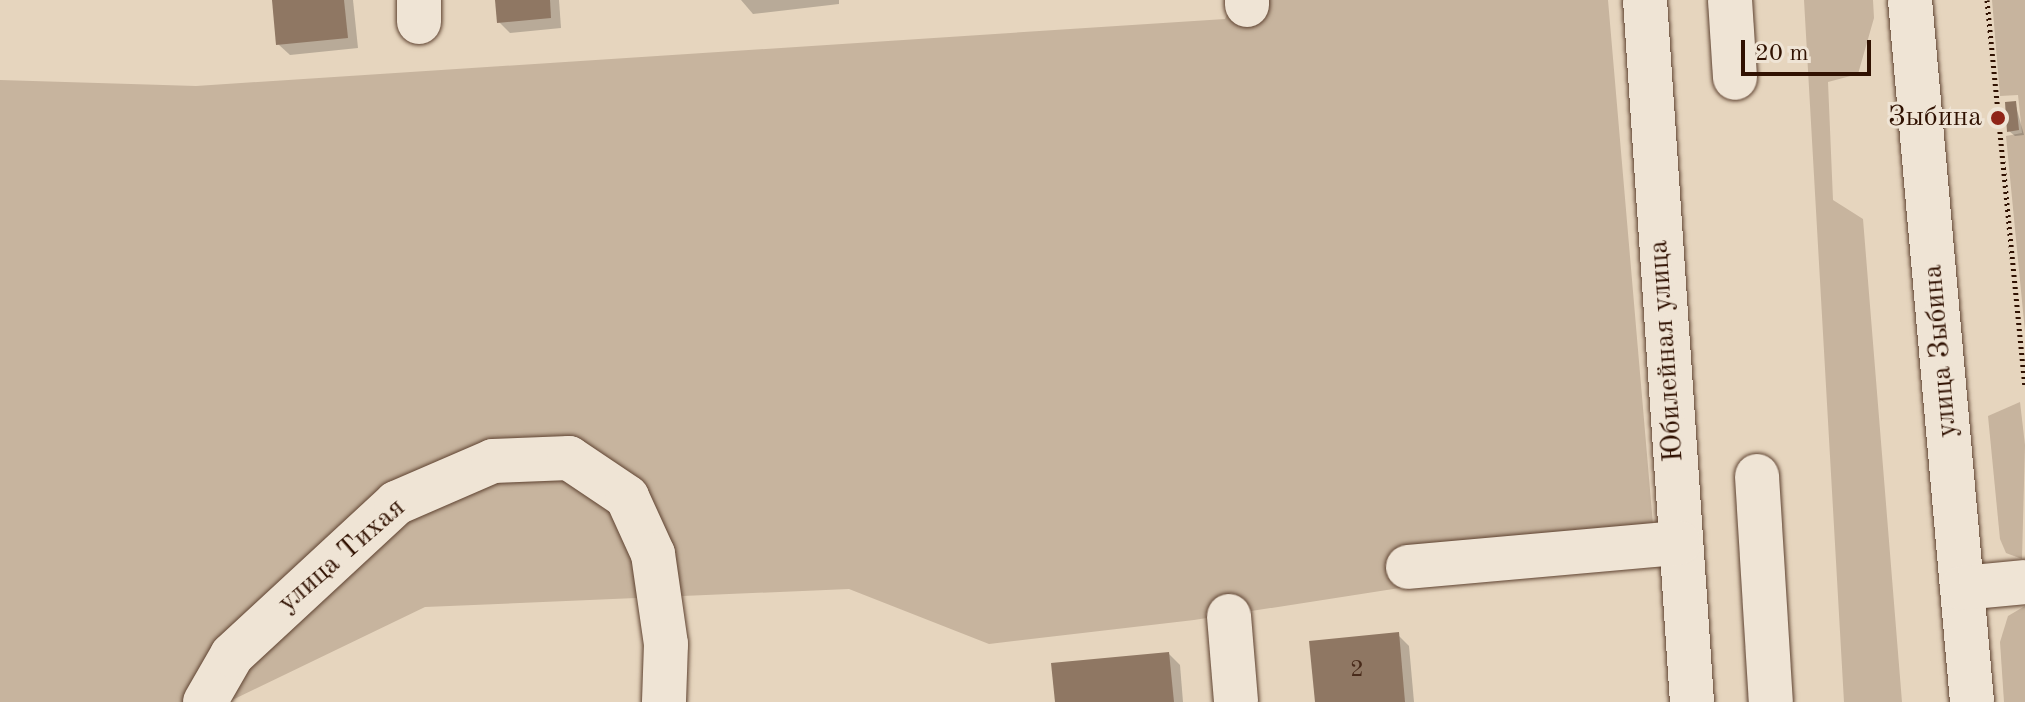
<!DOCTYPE html>
<html>
<head>
<meta charset="utf-8">
<style>
	body { margin:0 }
	#map { position:relative; width:2025px; height:702px; overflow:hidden; background:#e6d5be; font-family:"Old Standard TT",serif }
	div>[style] { position:absolute }
	[style*='--x'] { left:calc(var(--x)*1px); top:calc(var(--y)*1px); width:calc(var(--w)*1px); rotate:calc(var(--a)*1deg) }
	.green>* { inset:0; background:#c7b49e }
	.shadow>* { inset:0; background:#0003 }
	.building>* { inset:0; background:#8f7763 }
	.path>* { height:5px; margin-top:-2.5px; transform-origin:0; background:repeating-linear-gradient(90deg,#301101 0 2px,transparent 0 6px) }
	.roads { filter:drop-shadow(0 0 2px #5e4230) drop-shadow(0 0 2px #5e4230) }
	.minor>* { height:44px; margin:-22px; padding:0 22px; transform-origin:22px; border-radius:22px; background:#efe4d5 }
	.dots>* { width:22px; height:22px; translate:-50% -50%; box-sizing:border-box; border:4px solid #efe4d5; border-radius:50% }
	span { translate:-50% -50%; white-space:nowrap; text-align:center; line-height:1.15; -webkit-text-stroke:6px #efe4d5; paint-order:stroke }
	.number-label { font-size:24px; color:#482a1a }
	.number-label span { -webkit-text-stroke-width:0 }
	.poi-label { font-size:28px; color:#301101 }
	.right { translate:-100% -50%; text-align:right }
	.street-label { font-size:28px; color:#301101 }
	.scale { position:absolute; left:1741px; top:40px; width:130px; height:36px; box-sizing:border-box; border:4px solid #301101; border-top:0; padding-left:10px; font-size:24px; line-height:28px; white-space:nowrap; color:#301101; -webkit-text-stroke:6px #efe4d5; paint-order:stroke }
</style>
</head>
<body>
<div id="map">
	<div class="green">
		<i style="clip-path:polygon(1233px 0,1608px 0,1655px 548px,1194px 620px,989px 644px,849px 589px,425px 607px,228px 702px,0 702px,0 80px,196px 86px,1225px 19px)"></i>
		<i style="clip-path:polygon(1804px 0,1873px 0,1874px 18px,1858px 74px,1828px 82px,1833px 200px,1863px 219px,1902px 702px,1844px 702px)"></i>
		<i style="clip-path:polygon(1992px 0,2025px 0,2025px 332px,2006px 136px,2022px 133px,2018px 95px,2000px 96px)"></i>
		<i style="clip-path:polygon(2020px 402px,2025px 445px,2022px 559px,2006px 553px,2000px 539px,1988px 416px)"></i>
		<i style="clip-path:polygon(2025px 606px,2025px 702px,2004px 702px,2000px 642px,2008px 616px)"></i>
	</div>
	<div class="shadow">
		<i style="clip-path:polygon(274px 0,353px 0,358px 48px,290px 55px,278px 44px)"></i>
		<i style="clip-path:polygon(497px 0,559px 0,561px 28px,510px 33px,499px 22px)"></i>
		<i style="clip-path:polygon(741px 0,839px 0,839px 4px,753px 14px)"></i>
		<i style="clip-path:polygon(2015px 103px,2024px 135px,2015px 136px,2009px 131px)"></i>
		<i style="clip-path:polygon(1398px 635px,1409px 646px,1414px 702px,1317px 702px)"></i>
		<i style="clip-path:polygon(1169px 654px,1180px 665px,1183px 702px,1057px 702px)"></i>
	</div>
	<div class="building">
		<i style="clip-path:polygon(272px 0,344px 0,348px 38px,276px 45px)"></i>
		<i style="clip-path:polygon(495px 0,550px 0,551px 18px,497px 23px)"></i>
		<i style="clip-path:polygon(2016px 101px,2019px 130px,2007px 132px,2005px 102px)"></i>
		<i style="clip-path:polygon(1399px 632px,1405px 702px,1315px 702px,1309px 641px)"></i>
		<i style="clip-path:polygon(1169px 652px,1174px 702px,1055px 702px,1051px 663px)"></i>
	</div>
	<div class="path">
		<i style="--x:1987;--y:0;--w:387;--a:84.4"></i>
	</div>
	<div class="roads">
		<div class="minor">
			<i style="--x:419;--y:0;--w:22;--a:90"></i>
			<i style="--x:1247;--y:0;--w:5;--a:90"></i>
			<i style="--x:1645;--y:0;--w:704;--a:86.17"></i>
			<i style="--x:1730;--y:0;--w:78;--a:86.3"></i>
			<i style="--x:1910;--y:0;--w:705;--a:84.95"></i>
			<i style="--x:1757;--y:476;--w:226;--a:86.5"></i>
			<i style="--x:1408;--y:567;--w:272;--a:-5.1"></i>
			<i style="--x:1962;--y:588;--w:63;--a:-5.4"></i>
			<i style="--x:1229;--y:616;--w:86;--a:85.3"></i>
			<i style="--x:205;--y:702;--w:54;--a:-60.1"></i>
			<i style="--x:232;--y:655;--w:224;--a:-42.8"></i>
			<i style="--x:396;--y:503;--w:106;--a:-23.4"></i>
			<i style="--x:493;--y:461;--w:76;--a:-2.3"></i>
			<i style="--x:569;--y:458;--w:70;--a:33.9"></i>
			<i style="--x:627;--y:497;--w:63;--a:65.5"></i>
			<i style="--x:653;--y:554;--w:91;--a:81.8"></i>
			<i style="--x:666;--y:644;--w:58;--a:92"></i>
		</div>
	</div>
	<div class="dots">
		<i style="left:1998px;top:118px;background:#8f2418"></i>
	</div>
	<div class="number-label">
		<span style="left:1357px;top:671px">2</span>
	</div>
	<div class="poi-label">
		<span class="right" style="left:1982px;top:118px">Зыбина</span>
	</div>
	<div class="street-label">
		<span style="left:1667px;top:351px;rotate:-94deg">Юбилейная улица</span>
		<span style="left:1941px;top:351px;rotate:-95deg">улица Зыбина</span>
		<span style="left:342px;top:556px;rotate:-41deg">улица Тихая</span>
	</div>
	<div class="scale">20 m</div>
</div>
</body>
</html>
